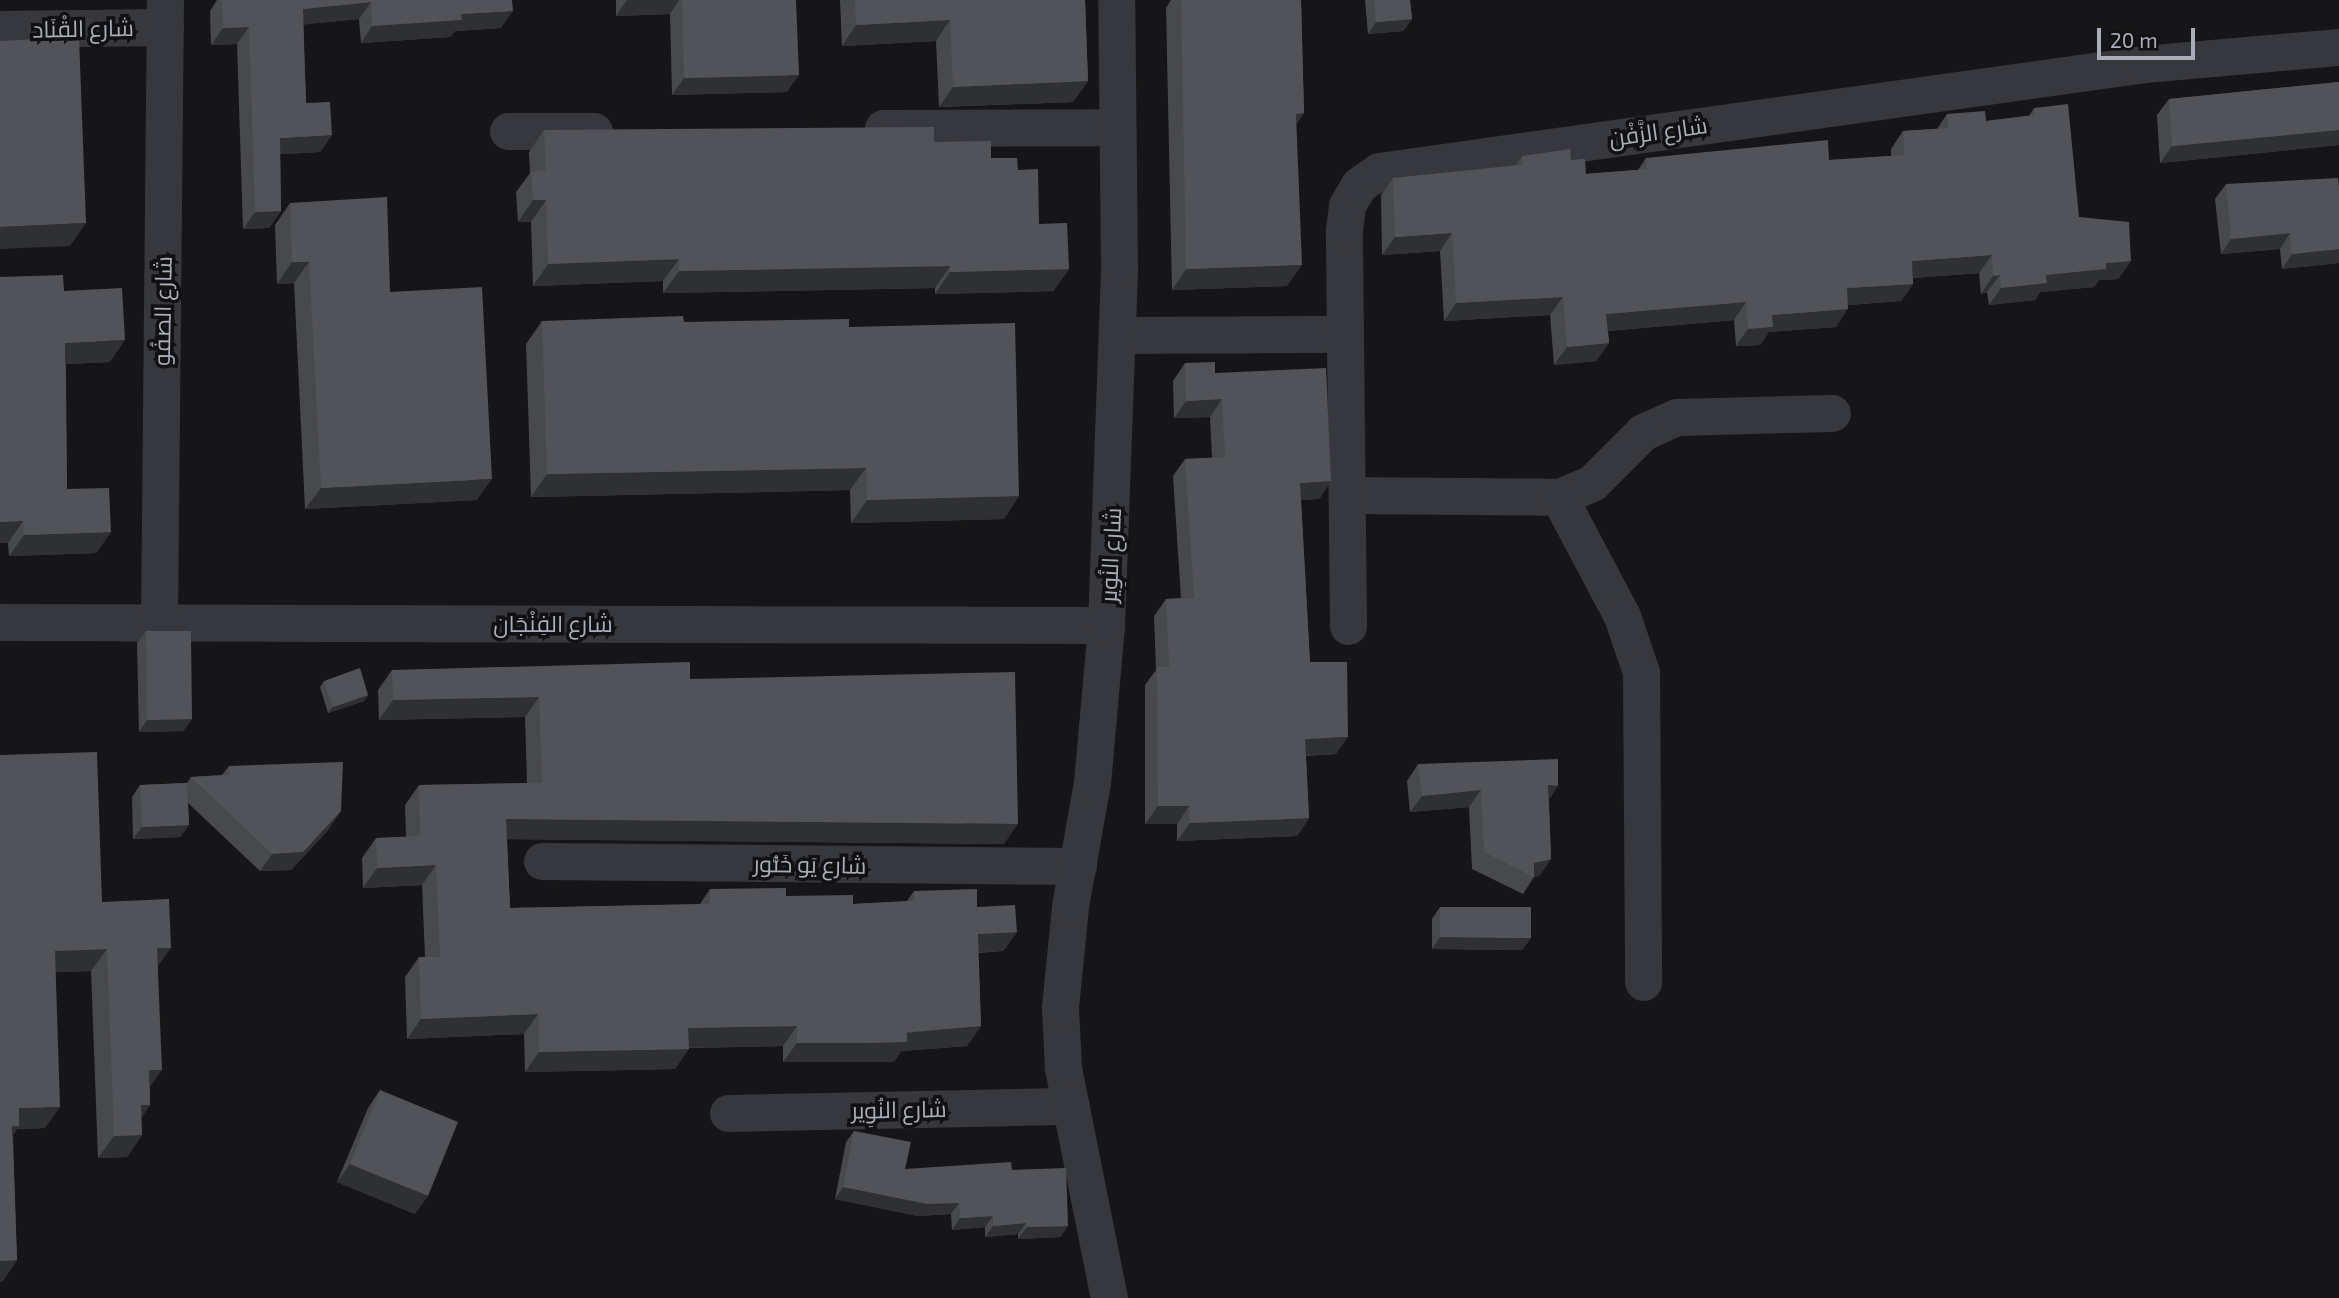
<!DOCTYPE html>
<html>
<head>
<meta charset="utf-8">
<style>
	body { margin:0 }
	#map { position:relative; width:2339px; height:1298px; overflow:hidden; background:#161618; font-family:"Exo 2",Cairo,sans-serif }
	div>[style] { position:absolute }
	[style*='--x'] { left:calc(var(--x)*1px); top:calc(var(--y)*1px); width:calc(var(--w)*1px); rotate:calc(var(--a)*1deg) }
	.minor>* { height:37px; margin:-18.5px; padding:0 18.5px; transform-origin:18.5px; border-radius:18.5px; background:#37383d }
	.wall>* { inset:0; background:#47494d }
	.shaded-wall>* { inset:0; background:#2f3033 }
	.building>* { inset:0; background:#525359 }
	span { translate:-50% -50%; white-space:nowrap; text-align:center; line-height:1.15; -webkit-text-stroke:7px #111113; paint-order:stroke }
	.street-label { font-size:23px; color:#a8adb8 }
	.scale { position:absolute; left:2097px; top:28px; width:98px; height:32px; box-sizing:border-box; border:4px solid #a8adb8; border-top:0; padding-left:9px; font-size:21px; line-height:24px; white-space:nowrap; color:#a8adb8; -webkit-text-stroke:5px #111113; paint-order:stroke }
</style>
</head>
<body>
<div id="map">
	<div class="minor">
		<i style="--x:0;--y:29;--w:165;--a:-0.7"></i>
		<i style="--x:883;--y:128;--w:234;--a:-0.2"></i>
		<i style="--x:508;--y:131;--w:86;--a:0"></i>
		<i style="--x:1117;--y:335;--w:228;--a:-0.3"></i>
		<i style="--x:1347;--y:495;--w:212;--a:0.5"></i>
		<i style="--x:1559;--y:497;--w:36;--a:-23"></i>
		<i style="--x:1592;--y:483;--w:72;--a:-45"></i>
		<i style="--x:1643;--y:432;--w:37;--a:-24"></i>
		<i style="--x:1677;--y:417;--w:155;--a:-1.5"></i>
		<i style="--x:1559;--y:497;--w:135;--a:62.1"></i>
		<i style="--x:1622;--y:616;--w:59;--a:71.3"></i>
		<i style="--x:1641;--y:672;--w:310;--a:89.6"></i>
		<i style="--x:0;--y:622;--w:1106;--a:0.16"></i>
		<i style="--x:159;--y:622;--w:622;--a:-89.45"></i>
		<i style="--x:1348;--y:626;--w:396;--a:-90.6"></i>
		<i style="--x:1344;--y:230;--w:25;--a:-83"></i>
		<i style="--x:1347;--y:205;--w:23;--a:-59"></i>
		<i style="--x:1359;--y:185;--w:24;--a:-35"></i>
		<i style="--x:1379;--y:171;--w:772;--a:-7.96"></i>
		<i style="--x:2144;--y:64;--w:196;--a:-5"></i>
		<i style="--x:542;--y:861;--w:536;--a:0.53"></i>
		<i style="--x:728;--y:1113;--w:343;--a:-1.2"></i>
		<i style="--x:1109;--y:1298;--w:236;--a:-101.3"></i>
		<i style="--x:1063;--y:1067;--w:60;--a:-92.9"></i>
		<i style="--x:1060;--y:1007;--w:101;--a:-84.3"></i>
		<i style="--x:1070;--y:906;--w:125;--a:-79.9"></i>
		<i style="--x:1092;--y:783;--w:159;--a:-84.9"></i>
		<i style="--x:1106;--y:625;--w:359;--a:-87.9"></i>
		<i style="--x:1119;--y:266;--w:266;--a:-90.6"></i>
	</div>
	<div class="wall">
		<i style="clip-path:polygon(217px 0,512px 0,501px 28px,455px 31px,450px 37px,361px 43px,359px 19px,303px 24px,306px 103px,332px 135px,320px 152px,280px 154px,281px 211px,269px 228px,243px 229px,237px 44px,211px 45px,210px 11px)"></i>
		<i style="clip-path:polygon(616px 0,796px 0,787px 92px,672px 95px,670px 14px,616px 16px)"></i>
		<i style="clip-path:polygon(840px 0,1085px 0,1088px 81px,1073px 102px,939px 107px,936px 41px,842px 46px)"></i>
		<i style="clip-path:polygon(1171px 0,1301px 0,1304px 113px,1296px 124px,1287px 286px,1172px 290px,1166px 8px)"></i>
		<i style="clip-path:polygon(1365px 0,1410px 0,1412px 19px,1403px 31px,1368px 34px)"></i>
		<i style="clip-path:polygon(2339px 82px,2339px 145px,2160px 163px,2157px 115px,2169px 99px)"></i>
		<i style="clip-path:polygon(2034px 108px,2079px 217px,2131px 261px,2118px 279px,2099px 280px,2094px 287px,2040px 292px,2035px 300px,1989px 305px,1987px 292px,1981px 294px,1979px 273px,1913px 278px,1913px 284px,1901px 301px,1848px 305px,1836px 327px,1769px 332px,1760px 345px,1736px 346px,1734px 320px,1608px 331px,1609px 343px,1596px 361px,1554px 365px,1550px 315px,1444px 321px,1440px 251px,1382px 255px,1381px 195px,1393px 178px,1516px 165px,1522px 156px,1571px 160px,1586px 174px,1638px 170px,1646px 158px,1829px 160px,1891px 156px,1891px 149px,1903px 131px,1937px 129px,1947px 114px,1986px 121px,2029px 116px)"></i>
		<i style="clip-path:polygon(544px 130px,934px 142px,991px 158px,1018px 170px,1039px 224px,1069px 269px,1053px 291px,935px 294px,935px 288px,663px 293px,663px 281px,533px 286px,531px 222px,518px 222px,516px 192px,530px 173px,529px 152px)"></i>
		<i style="clip-path:polygon(2226px 184px,2339px 187px,2339px 263px,2282px 269px,2280px 249px,2221px 254px,2215px 199px)"></i>
		<i style="clip-path:polygon(290px 203px,390px 292px,477px 500px,305px 509px,294px 283px,277px 284px,275px 225px)"></i>
		<i style="clip-path:polygon(0 277px,64px 291px,110px 362px,66px 364px,67px 489px,111px 532px,96px 553px,9px 556px,8px 543px,0 543px)"></i>
		<i style="clip-path:polygon(542px 321px,684px 322px,849px 327px,1019px 496px,1004px 519px,851px 523px,850px 490px,531px 497px,526px 344px)"></i>
		<i style="clip-path:polygon(1185px 363px,1215px 373px,1331px 481px,1319px 499px,1301px 500px,1310px 662px,1336px 754px,1306px 756px,1309px 818px,1297px 836px,1177px 841px,1177px 824px,1145px 824px,1145px 685px,1156px 670px,1154px 616px,1166px 599px,1181px 598px,1173px 476px,1185px 459px,1212px 458px,1210px 417px,1174px 418px,1173px 381px)"></i>
		<i style="clip-path:polygon(146px 631px,192px 719px,183px 731px,139px 732px,137px 643px)"></i>
		<i style="clip-path:polygon(392px 670px,690px 679px,1004px 844px,507px 839px,510px 908px,700px 904px,710px 889px,786px 896px,853px 904px,907px 901px,914px 891px,977px 907px,1017px 932px,1003px 951px,978px 953px,981px 1026px,967px 1046px,901px 1051px,894px 1062px,783px 1062px,783px 1046px,689px 1048px,675px 1069px,525px 1072px,524px 1034px,407px 1039px,405px 977px,419px 957px,425px 957px,422px 885px,363px 888px,362px 858px,376px 838px,406px 837px,405px 805px,419px 785px,527px 783px,525px 717px,379px 720px,378px 690px)"></i>
		<i style="clip-path:polygon(324px 681px,368px 695px,364px 701px,328px 713px,320px 687px)"></i>
		<i style="clip-path:polygon(0 755px,102px 902px,158px 966px,150px 1087px,150px 1105px,141px 1118px,142px 1135px,127px 1157px,98px 1158px,91px 971px,55px 972px,45px 1128px,17px 1129px,13px 1135px,17px 1260px,2px 1282px)"></i>
		<i style="clip-path:polygon(1418px 764px,1549px 800px,1551px 859px,1539px 876px,1534px 877px,1523px 894px,1472px 869px,1469px 807px,1410px 812px,1407px 781px)"></i>
		<i style="clip-path:polygon(229px 766px,329px 829px,291px 870px,260px 871px,188px 803px,189px 825px,180px 837px,133px 839px,132px 797px,140px 785px,187px 783px,191px 777px,222px 775px)"></i>
		<i style="clip-path:polygon(1440px 907px,1531px 938px,1522px 950px,1432px 949px,1432px 919px)"></i>
		<i style="clip-path:polygon(380px 1090px,415px 1214px,337px 1182px,368px 1108px)"></i>
		<i style="clip-path:polygon(854px 1131px,905px 1169px,1012px 1170px,1068px 1226px,1060px 1237px,1018px 1239px,1018px 1234px,985px 1237px,985px 1227px,952px 1230px,951px 1214px,918px 1216px,835px 1199px,846px 1142px)"></i>
	</div>
	<div class="shaded-wall">
		<i style="clip-path:polygon(627px 0,679px 0,670px 14px,616px 16px)"></i>
		<i style="clip-path:polygon(371px 2px,359px 19px,291px 26px,303px 9px)"></i>
		<i style="clip-path:polygon(513px 11px,501px 28px,455px 31px,450px 37px,361px 43px,372px 26px,461px 14px)"></i>
		<i style="clip-path:polygon(1412px 19px,1403px 31px,1368px 34px,1376px 22px)"></i>
		<i style="clip-path:polygon(950px 20px,936px 41px,842px 46px,856px 25px)"></i>
		<i style="clip-path:polygon(249px 27px,237px 44px,211px 45px,223px 28px)"></i>
		<i style="clip-path:polygon(799px 75px,787px 92px,672px 95px,684px 78px)"></i>
		<i style="clip-path:polygon(1088px 81px,1073px 102px,939px 107px,953px 87px)"></i>
		<i style="clip-path:polygon(1304px 113px,1289px 135px,1296px 114px)"></i>
		<i style="clip-path:polygon(2339px 130px,2339px 145px,2160px 163px,2172px 146px)"></i>
		<i style="clip-path:polygon(332px 135px,320px 152px,268px 155px,280px 138px)"></i>
		<i style="clip-path:polygon(533px 200px,546px 200px,531px 222px,518px 222px)"></i>
		<i style="clip-path:polygon(281px 211px,269px 228px,243px 229px,255px 212px)"></i>
		<i style="clip-path:polygon(86px 223px,70px 246px,0 249px,0 227px)"></i>
		<i style="clip-path:polygon(1452px 233px,1440px 251px,1382px 255px,1395px 237px)"></i>
		<i style="clip-path:polygon(2290px 233px,2280px 249px,2221px 254px,2231px 239px)"></i>
		<i style="clip-path:polygon(2339px 249px,2339px 263px,2282px 269px,2292px 254px)"></i>
		<i style="clip-path:polygon(1992px 255px,1979px 273px,1900px 279px,1912px 261px)"></i>
		<i style="clip-path:polygon(679px 259px,663px 281px,533px 286px,548px 264px)"></i>
		<i style="clip-path:polygon(2131px 261px,2118px 279px,2099px 280px,2094px 287px,2040px 292px,2035px 300px,1989px 305px,2001px 288px,2046px 275px,2106px 263px)"></i>
		<i style="clip-path:polygon(292px 262px,309px 262px,294px 283px,277px 284px)"></i>
		<i style="clip-path:polygon(1302px 265px,1287px 286px,1172px 290px,1186px 269px)"></i>
		<i style="clip-path:polygon(950px 266px,935px 288px,663px 293px,679px 271px)"></i>
		<i style="clip-path:polygon(1069px 269px,1053px 291px,935px 294px,950px 272px)"></i>
		<i style="clip-path:polygon(2000px 275px,1987px 292px,1981px 294px,1993px 276px)"></i>
		<i style="clip-path:polygon(1913px 284px,1901px 301px,1834px 306px,1847px 288px)"></i>
		<i style="clip-path:polygon(1563px 297px,1550px 315px,1444px 321px,1456px 303px)"></i>
		<i style="clip-path:polygon(1746px 302px,1734px 320px,1594px 332px,1606px 314px)"></i>
		<i style="clip-path:polygon(1848px 309px,1836px 327px,1769px 332px,1760px 345px,1736px 346px,1748px 329px,1772px 315px)"></i>
		<i style="clip-path:polygon(125px 340px,110px 362px,50px 365px,65px 343px)"></i>
		<i style="clip-path:polygon(1609px 343px,1596px 361px,1554px 365px,1567px 347px)"></i>
		<i style="clip-path:polygon(1222px 399px,1210px 417px,1174px 418px,1186px 401px)"></i>
		<i style="clip-path:polygon(866px 468px,850px 490px,531px 497px,547px 474px)"></i>
		<i style="clip-path:polygon(492px 479px,477px 500px,305px 509px,321px 488px)"></i>
		<i style="clip-path:polygon(1331px 481px,1319px 499px,1288px 501px,1300px 483px)"></i>
		<i style="clip-path:polygon(1019px 496px,1004px 519px,851px 523px,867px 500px)"></i>
		<i style="clip-path:polygon(23px 521px,8px 543px,0 543px,0 522px)"></i>
		<i style="clip-path:polygon(111px 532px,96px 553px,9px 556px,24px 535px)"></i>
		<i style="clip-path:polygon(368px 695px,364px 701px,328px 713px,333px 707px)"></i>
		<i style="clip-path:polygon(539px 697px,525px 717px,379px 720px,393px 700px)"></i>
		<i style="clip-path:polygon(192px 719px,183px 731px,139px 732px,147px 720px)"></i>
		<i style="clip-path:polygon(1348px 737px,1336px 754px,1293px 756px,1305px 739px)"></i>
		<i style="clip-path:polygon(1548px 785px,1558px 786px,1547px 803px)"></i>
		<i style="clip-path:polygon(1481px 790px,1469px 807px,1410px 812px,1422px 796px)"></i>
		<i style="clip-path:polygon(1158px 806px,1189px 806px,1177px 824px,1145px 824px)"></i>
		<i style="clip-path:polygon(341px 811px,329px 829px,291px 870px,260px 871px,272px 854px)"></i>
		<i style="clip-path:polygon(1309px 818px,1297px 836px,1177px 841px,1190px 823px)"></i>
		<i style="clip-path:polygon(506px 819px,1018px 824px,1004px 844px,492px 839px)"></i>
		<i style="clip-path:polygon(189px 825px,180px 837px,133px 839px,142px 827px)"></i>
		<i style="clip-path:polygon(1551px 859px,1539px 876px,1534px 877px,1534px 863px)"></i>
		<i style="clip-path:polygon(436px 865px,422px 885px,363px 888px,377px 868px)"></i>
		<i style="clip-path:polygon(1017px 932px,1003px 951px,964px 953px,978px 934px)"></i>
		<i style="clip-path:polygon(1440px 937px,1531px 938px,1522px 950px,1432px 949px)"></i>
		<i style="clip-path:polygon(157px 948px,171px 948px,156px 969px)"></i>
		<i style="clip-path:polygon(107px 949px,91px 971px,40px 973px,55px 951px)"></i>
		<i style="clip-path:polygon(538px 1014px,524px 1034px,407px 1039px,421px 1019px)"></i>
		<i style="clip-path:polygon(797px 1026px,783px 1046px,674px 1048px,688px 1028px)"></i>
		<i style="clip-path:polygon(981px 1026px,967px 1046px,901px 1051px,894px 1062px,783px 1062px,797px 1043px)"></i>
		<i style="clip-path:polygon(689px 1049px,675px 1069px,525px 1072px,539px 1052px)"></i>
		<i style="clip-path:polygon(149px 1070px,162px 1070px,147px 1091px)"></i>
		<i style="clip-path:polygon(141px 1105px,150px 1105px,135px 1126px)"></i>
		<i style="clip-path:polygon(60px 1107px,45px 1128px,17px 1129px,4px 1148px,19px 1108px)"></i>
		<i style="clip-path:polygon(142px 1135px,127px 1157px,98px 1158px,114px 1136px)"></i>
		<i style="clip-path:polygon(350px 1164px,428px 1196px,415px 1214px,337px 1182px)"></i>
		<i style="clip-path:polygon(843px 1187px,959px 1203px,951px 1214px,918px 1216px,835px 1199px)"></i>
		<i style="clip-path:polygon(993px 1216px,985px 1227px,952px 1230px,960px 1218px)"></i>
		<i style="clip-path:polygon(1026px 1223px,1018px 1234px,985px 1237px,993px 1226px)"></i>
		<i style="clip-path:polygon(1068px 1226px,1060px 1237px,1018px 1239px,1027px 1227px)"></i>
		<i style="clip-path:polygon(17px 1260px,2px 1282px,0 1282px,0 1261px)"></i>
	</div>
	<div class="building">
		<i style="clip-path:polygon(222px 0,512px 0,513px 11px,461px 14px,462px 20px,372px 26px,371px 2px,303px 9px,306px 103px,330px 102px,332px 135px,280px 138px,281px 211px,255px 212px,249px 27px,223px 28px)"></i>
		<i style="clip-path:polygon(682px 0,796px 0,799px 75px,684px 78px)"></i>
		<i style="clip-path:polygon(855px 0,1085px 0,1088px 81px,953px 87px,950px 20px,856px 25px)"></i>
		<i style="clip-path:polygon(1181px 0,1301px 0,1304px 113px,1296px 114px,1302px 265px,1186px 269px)"></i>
		<i style="clip-path:polygon(1374px 0,1410px 0,1412px 19px,1376px 22px)"></i>
		<i style="clip-path:polygon(79px 37px,86px 223px,0 227px,0 41px)"></i>
		<i style="clip-path:polygon(2339px 82px,2339px 130px,2172px 146px,2169px 99px)"></i>
		<i style="clip-path:polygon(2068px 104px,2079px 217px,2129px 222px,2131px 261px,2106px 263px,2106px 269px,2046px 275px,2047px 283px,2001px 288px,2000px 275px,1993px 276px,1992px 255px,1912px 261px,1913px 284px,1847px 288px,1848px 309px,1772px 315px,1773px 327px,1748px 329px,1746px 302px,1606px 314px,1609px 343px,1567px 347px,1563px 297px,1456px 303px,1452px 233px,1395px 237px,1393px 178px,1523px 165px,1522px 156px,1570px 149px,1571px 160px,1585px 159px,1586px 174px,1647px 169px,1646px 158px,1828px 140px,1829px 160px,1904px 155px,1903px 131px,1948px 128px,1947px 114px,1985px 111px,1986px 121px,2035px 115px,2034px 108px)"></i>
		<i style="clip-path:polygon(934px 127px,934px 142px,991px 141px,991px 158px,1017px 158px,1018px 170px,1038px 169px,1039px 224px,1067px 223px,1069px 269px,950px 272px,950px 266px,679px 271px,679px 259px,548px 264px,546px 200px,533px 200px,531px 171px,546px 170px,544px 130px)"></i>
		<i style="clip-path:polygon(2338px 178px,2339px 187px,2339px 249px,2292px 254px,2290px 233px,2231px 239px,2226px 184px)"></i>
		<i style="clip-path:polygon(387px 197px,390px 292px,482px 287px,492px 479px,321px 488px,309px 262px,292px 262px,290px 203px)"></i>
		<i style="clip-path:polygon(63px 275px,64px 291px,122px 288px,125px 340px,65px 343px,67px 489px,109px 488px,111px 532px,24px 535px,23px 521px,0 522px,0 277px)"></i>
		<i style="clip-path:polygon(683px 316px,684px 322px,849px 319px,849px 327px,1015px 323px,1019px 496px,867px 500px,866px 468px,547px 474px,542px 321px)"></i>
		<i style="clip-path:polygon(1215px 362px,1215px 373px,1326px 368px,1331px 481px,1300px 483px,1310px 662px,1347px 662px,1348px 737px,1305px 739px,1309px 818px,1190px 823px,1189px 806px,1158px 806px,1157px 667px,1169px 667px,1166px 599px,1194px 598px,1185px 459px,1225px 457px,1222px 399px,1186px 401px,1185px 363px)"></i>
		<i style="clip-path:polygon(146px 631px,191px 631px,192px 719px,147px 720px)"></i>
		<i style="clip-path:polygon(690px 662px,690px 679px,1015px 672px,1018px 824px,506px 819px,510px 908px,710px 904px,710px 889px,786px 888px,786px 896px,853px 895px,853px 904px,914px 901px,914px 891px,977px 889px,977px 907px,1015px 905px,1017px 932px,978px 934px,981px 1026px,907px 1032px,907px 1042px,870px 1043px,797px 1043px,797px 1026px,688px 1028px,689px 1049px,539px 1052px,538px 1014px,421px 1019px,419px 957px,440px 957px,436px 865px,377px 868px,376px 838px,420px 836px,419px 785px,542px 783px,539px 697px,393px 700px,392px 670px)"></i>
		<i style="clip-path:polygon(360px 668px,368px 695px,333px 707px,324px 681px)"></i>
		<i style="clip-path:polygon(97px 752px,102px 902px,169px 899px,171px 948px,157px 948px,162px 1070px,149px 1070px,150px 1105px,141px 1105px,142px 1135px,114px 1136px,107px 949px,55px 951px,60px 1107px,19px 1108px,19px 1126px,12px 1126px,17px 1260px,0 1261px,0 755px)"></i>
		<i style="clip-path:polygon(1558px 759px,1558px 786px,1548px 785px,1551px 859px,1534px 863px,1534px 877px,1484px 852px,1481px 790px,1422px 796px,1418px 764px)"></i>
		<i style="clip-path:polygon(343px 762px,341px 811px,303px 852px,272px 854px,191px 777px,229px 775px,229px 766px)"></i>
		<i style="clip-path:polygon(187px 783px,189px 825px,142px 827px,140px 785px)"></i>
		<i style="clip-path:polygon(1440px 907px,1531px 907px,1531px 938px,1440px 937px)"></i>
		<i style="clip-path:polygon(380px 1090px,458px 1122px,428px 1196px,350px 1164px)"></i>
		<i style="clip-path:polygon(854px 1131px,911px 1142px,905px 1169px,1011px 1162px,1012px 1170px,1066px 1168px,1068px 1226px,1027px 1227px,1026px 1223px,993px 1226px,993px 1216px,960px 1218px,959px 1203px,927px 1204px,843px 1187px)"></i>
	</div>
	<div class="street-label">
		<span style="left:83px;top:28px;rotate:-1deg">شارع القْنَاد</span>
		<span style="left:1658px;top:131px;rotate:-8deg">شارع الزَّفْن</span>
		<span style="left:162px;top:311px;rotate:-89deg">شارع الصفُو</span>
		<span style="left:1110px;top:555px;rotate:-87deg">شارع النُوِير</span>
		<span style="left:553px;top:623px">شارع الفِنْجَان</span>
		<span style="left:810px;top:864px;rotate:1deg">شارع يَو خَنُّور</span>
		<span style="left:899px;top:1109px;rotate:-1deg">شارع النُوِير</span>
	</div>
	<div class="scale">20 m</div>
</div>
</body>
</html>
